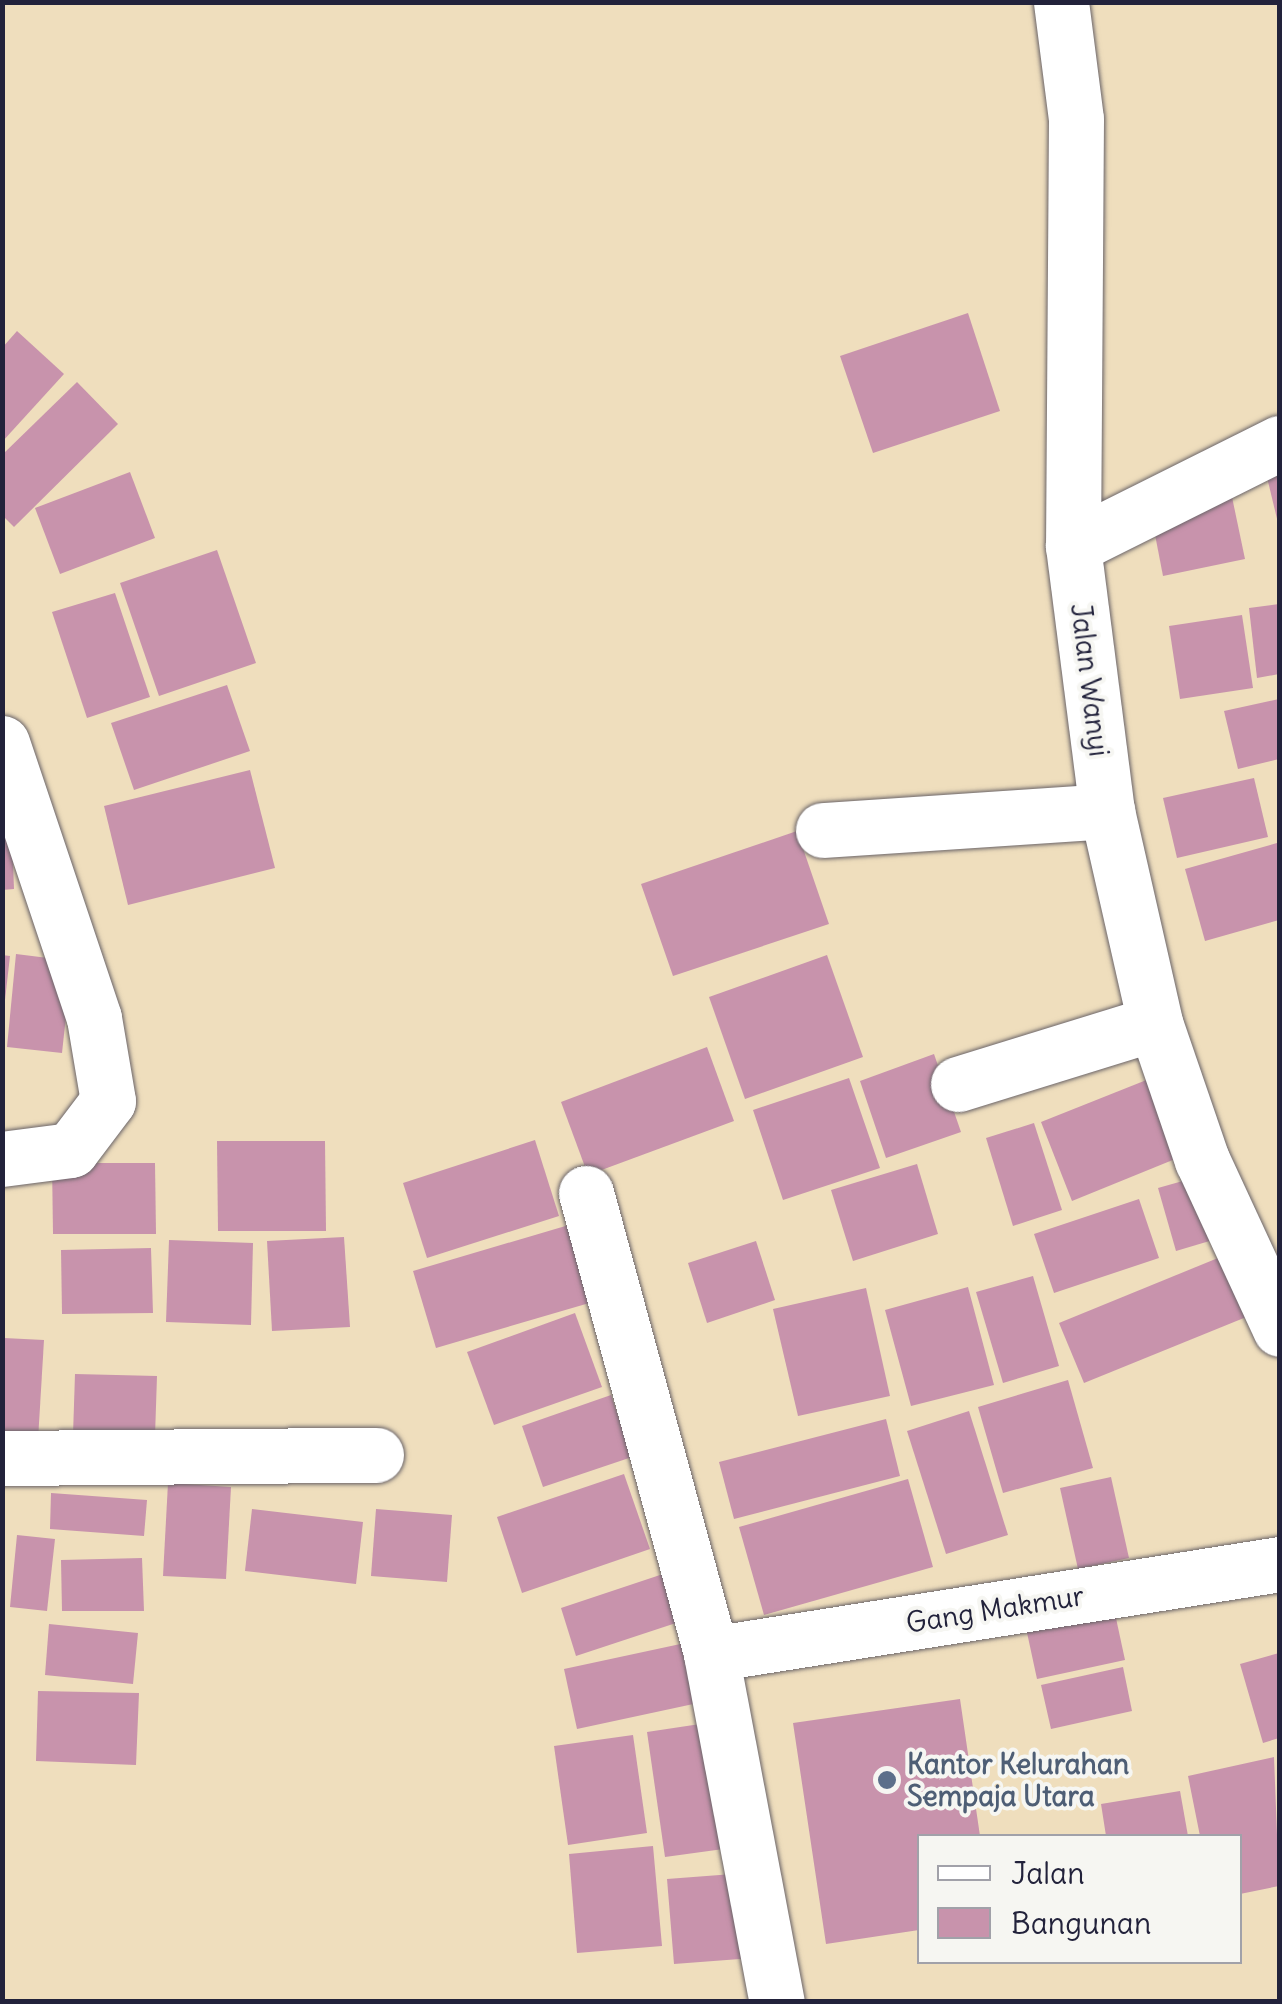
<!DOCTYPE html>
<html>
<head>
<meta charset="utf-8">
<style>
	body { margin:0 }
	#map { position:relative; width:1282px; height:2004px; overflow:hidden; background:#efdebd; font-family:Delius,sans-serif }
	div>[style] { position:absolute }
	[style*='--x'] { left:calc(var(--x)*1px); top:calc(var(--y)*1px); width:calc(var(--w)*1px); rotate:calc(var(--a)*1deg) }
	.building>* { inset:0; background:#c893ac }
	.roads { filter:drop-shadow(0 0 2px #6a6468) drop-shadow(0 0 2px #6a6468) }
	.minor>* { height:55px; margin:-27.5px; padding:0 27.5px; transform-origin:27.5px; border-radius:27.5px; background:#fff }
	.tertiary>* { height:55px; margin:-27.5px; padding:0 27.5px; transform-origin:27.5px; border-radius:27.5px; background:#fff }
	.dots>* { width:28px; height:28px; translate:-50% -50%; box-sizing:border-box; border:5px solid #f6f6f2; border-radius:50% }
	span { translate:-50% -50%; white-space:nowrap; text-align:center; line-height:1.15; -webkit-text-stroke:8px #f6f6f2; paint-order:stroke }
	.street-label { font-size:28px; color:#22223b }
	.service-label { font-size:28px; color:#4e5e75; font-weight:700 }
	.left { translate:0 -50%; text-align:left }
	.frame { position:absolute; inset:0; border:5px solid #22223b; pointer-events:none }
	.legend { position:absolute; left:917px; top:1834px; width:325px; height:130px; box-sizing:border-box; background:#f6f6f2; border:2px solid #a1a1a9; margin:0; padding:12px 18px; list-style:none; font-size:30px; color:#22223b }
	.legend li { display:flex; align-items:center; gap:20px; height:50px }
	.legend b { width:50px; border:2px solid #a1a1a9 }
</style>
</head>
<body>
<div id="map">
	<div class="building">
		<i style="clip-path:polygon(968px 313px,1000px 411px,873px 453px,840px 356px)"></i>
		<i style="clip-path:polygon(17px 331px,64px 374px,2px 442px,2px 348px)"></i>
		<i style="clip-path:polygon(77px 382px,118px 424px,14px 527px,2px 515px,2px 455px)"></i>
		<i style="clip-path:polygon(1279px 466px,1279px 523px,1278px 523px,1265px 469px)"></i>
		<i style="clip-path:polygon(130px 472px,155px 538px,60px 574px,35px 508px)"></i>
		<i style="clip-path:polygon(1232px 497px,1245px 559px,1163px 576px,1151px 514px)"></i>
		<i style="clip-path:polygon(217px 550px,256px 663px,159px 696px,120px 583px)"></i>
		<i style="clip-path:polygon(115px 593px,150px 697px,87px 718px,52px 612px)"></i>
		<i style="clip-path:polygon(1279px 604px,1279px 674px,1257px 678px,1249px 608px)"></i>
		<i style="clip-path:polygon(1242px 615px,1253px 688px,1180px 699px,1169px 626px)"></i>
		<i style="clip-path:polygon(227px 685px,250px 751px,134px 790px,111px 723px)"></i>
		<i style="clip-path:polygon(1279px 699px,1279px 759px,1238px 769px,1224px 711px)"></i>
		<i style="clip-path:polygon(250px 770px,275px 868px,128px 905px,104px 806px)"></i>
		<i style="clip-path:polygon(1254px 778px,1268px 837px,1177px 858px,1163px 798px)"></i>
		<i style="clip-path:polygon(2px 811px,11px 811px,14px 889px,2px 890px)"></i>
		<i style="clip-path:polygon(797px 831px,829px 924px,673px 976px,641px 884px)"></i>
		<i style="clip-path:polygon(1277px 843px,1279px 920px,1205px 941px,1185px 869px)"></i>
		<i style="clip-path:polygon(16px 954px,72px 961px,62px 1053px,7px 1047px)"></i>
		<i style="clip-path:polygon(2px 955px,10px 956px,5px 1000px,2px 1000px)"></i>
		<i style="clip-path:polygon(827px 955px,863px 1057px,745px 1099px,709px 997px)"></i>
		<i style="clip-path:polygon(707px 1047px,734px 1121px,588px 1175px,561px 1102px)"></i>
		<i style="clip-path:polygon(934px 1054px,961px 1132px,886px 1158px,860px 1081px)"></i>
		<i style="clip-path:polygon(1154px 1077px,1185px 1155px,1072px 1201px,1041px 1122px)"></i>
		<i style="clip-path:polygon(849px 1078px,880px 1168px,783px 1200px,753px 1110px)"></i>
		<i style="clip-path:polygon(1034px 1123px,1062px 1210px,1013px 1226px,986px 1138px)"></i>
		<i style="clip-path:polygon(535px 1140px,559px 1216px,427px 1258px,403px 1183px)"></i>
		<i style="clip-path:polygon(217px 1141px,325px 1141px,326px 1231px,218px 1231px)"></i>
		<i style="clip-path:polygon(52px 1163px,155px 1163px,156px 1234px,53px 1234px)"></i>
		<i style="clip-path:polygon(917px 1164px,938px 1234px,853px 1261px,831px 1190px)"></i>
		<i style="clip-path:polygon(1204px 1175px,1223px 1237px,1176px 1251px,1158px 1188px)"></i>
		<i style="clip-path:polygon(1139px 1199px,1159px 1258px,1054px 1293px,1034px 1234px)"></i>
		<i style="clip-path:polygon(579px 1222px,603px 1299px,436px 1348px,413px 1271px)"></i>
		<i style="clip-path:polygon(344px 1237px,350px 1327px,272px 1331px,267px 1241px)"></i>
		<i style="clip-path:polygon(169px 1240px,253px 1243px,251px 1325px,166px 1322px)"></i>
		<i style="clip-path:polygon(756px 1241px,775px 1300px,707px 1323px,688px 1263px)"></i>
		<i style="clip-path:polygon(151px 1248px,153px 1313px,62px 1314px,61px 1250px)"></i>
		<i style="clip-path:polygon(1240px 1249px,1266px 1309px,1084px 1383px,1059px 1323px)"></i>
		<i style="clip-path:polygon(1033px 1276px,1059px 1366px,1003px 1383px,976px 1292px)"></i>
		<i style="clip-path:polygon(968px 1287px,994px 1385px,911px 1406px,885px 1310px)"></i>
		<i style="clip-path:polygon(866px 1288px,890px 1396px,798px 1416px,773px 1309px)"></i>
		<i style="clip-path:polygon(575px 1313px,602px 1387px,494px 1425px,467px 1352px)"></i>
		<i style="clip-path:polygon(4px 1338px,44px 1340px,38px 1440px,2px 1438px)"></i>
		<i style="clip-path:polygon(75px 1374px,157px 1376px,155px 1436px,73px 1435px)"></i>
		<i style="clip-path:polygon(1068px 1380px,1093px 1468px,1003px 1493px,978px 1407px)"></i>
		<i style="clip-path:polygon(611px 1395px,632px 1457px,543px 1487px,522px 1426px)"></i>
		<i style="clip-path:polygon(969px 1411px,1008px 1535px,946px 1554px,907px 1431px)"></i>
		<i style="clip-path:polygon(886px 1419px,900px 1476px,734px 1519px,719px 1462px)"></i>
		<i style="clip-path:polygon(624px 1474px,650px 1549px,522px 1593px,497px 1517px)"></i>
		<i style="clip-path:polygon(1111px 1477px,1129px 1558px,1078px 1569px,1060px 1488px)"></i>
		<i style="clip-path:polygon(908px 1479px,933px 1567px,764px 1615px,739px 1527px)"></i>
		<i style="clip-path:polygon(168px 1483px,231px 1487px,226px 1579px,163px 1576px)"></i>
		<i style="clip-path:polygon(51px 1493px,147px 1500px,144px 1536px,50px 1529px)"></i>
		<i style="clip-path:polygon(252px 1509px,363px 1522px,356px 1584px,245px 1571px)"></i>
		<i style="clip-path:polygon(376px 1509px,452px 1515px,447px 1582px,371px 1576px)"></i>
		<i style="clip-path:polygon(17px 1535px,55px 1539px,47px 1611px,10px 1607px)"></i>
		<i style="clip-path:polygon(142px 1558px,144px 1611px,62px 1611px,61px 1560px)"></i>
		<i style="clip-path:polygon(663px 1574px,679px 1622px,576px 1656px,561px 1608px)"></i>
		<i style="clip-path:polygon(1111px 1595px,1125px 1660px,1037px 1679px,1023px 1614px)"></i>
		<i style="clip-path:polygon(49px 1624px,138px 1633px,133px 1684px,45px 1675px)"></i>
		<i style="clip-path:polygon(699px 1640px,712px 1700px,577px 1729px,564px 1669px)"></i>
		<i style="clip-path:polygon(1279px 1653px,1279px 1738px,1263px 1743px,1240px 1664px)"></i>
		<i style="clip-path:polygon(1123px 1667px,1132px 1711px,1051px 1729px,1041px 1685px)"></i>
		<i style="clip-path:polygon(38px 1691px,139px 1693px,136px 1765px,36px 1761px)"></i>
		<i style="clip-path:polygon(960px 1699px,980px 1836px,919px 1836px,919px 1930px,826px 1944px,793px 1723px)"></i>
		<i style="clip-path:polygon(720px 1721px,738px 1847px,665px 1857px,647px 1732px)"></i>
		<i style="clip-path:polygon(633px 1735px,647px 1833px,568px 1845px,554px 1746px)"></i>
		<i style="clip-path:polygon(1274px 1757px,1279px 1886px,1240px 1894px,1240px 1836px,1200px 1836px,1188px 1776px)"></i>
		<i style="clip-path:polygon(1180px 1791px,1188px 1836px,1106px 1836px,1101px 1804px)"></i>
		<i style="clip-path:polygon(653px 1846px,662px 1946px,577px 1953px,569px 1854px)"></i>
		<i style="clip-path:polygon(746px 1873px,753px 1958px,674px 1964px,667px 1879px)"></i>
	</div>
	<div class="roads">
		<div class="minor">
			<i style="--x:1073;--y:546;--w:231;--a:-26.5"></i>
			<i style="--x:2;--y:743;--w:290;--a:71.5"></i>
			<i style="--x:94;--y:1018;--w:84;--a:80.4"></i>
			<i style="--x:108;--y:1101;--w:61;--a:127.1"></i>
			<i style="--x:71;--y:1150;--w:70;--a:172.6"></i>
			<i style="--x:823;--y:830;--w:285;--a:-3.8"></i>
			<i style="--x:958;--y:1084;--w:206;--a:-17.2"></i>
			<i style="--x:586;--y:1193;--w:478;--a:74.8"></i>
			<i style="--x:711;--y:1654;--w:354;--a:79.3"></i>
			<i style="--x:2;--y:1458;--w:374;--a:-0.5"></i>
			<i style="--x:711;--y:1654;--w:576;--a:-8.99"></i>
		</div>
		<div class="tertiary">
			<i style="--x:1061;--y:2;--w:118;--a:82.7"></i>
			<i style="--x:1076;--y:119;--w:427;--a:90.4"></i>
			<i style="--x:1073;--y:546;--w:267;--a:82.7"></i>
			<i style="--x:1107;--y:811;--w:217;--a:77.2"></i>
			<i style="--x:1155;--y:1023;--w:145;--a:71.1"></i>
			<i style="--x:1202;--y:1160;--w:186;--a:65.2"></i>
		</div>
	</div>
	<div class="dots">
		<i style="left:887px;top:1780px;background:#5c6f8a"></i>
	</div>
	<div class="street-label">
		<span style="left:1090px;top:680px;rotate:83deg">Jalan Wanyi</span>
		<span style="left:995px;top:1609px;rotate:-9deg">Gang Makmur</span>
	</div>
	<div class="service-label">
		<span class="left" style="left:907px;top:1780px">Kantor Kelurahan<br>Sempaja Utara</span>
	</div>
	<div class="frame"></div>
	<ul class="legend">
	<li><b style="height:12px;background:#fff"></b>Jalan</li>
	<li><b style="height:28px;background:#c893ac"></b>Bangunan</li>
	</ul>
</div>
</body>
</html>
